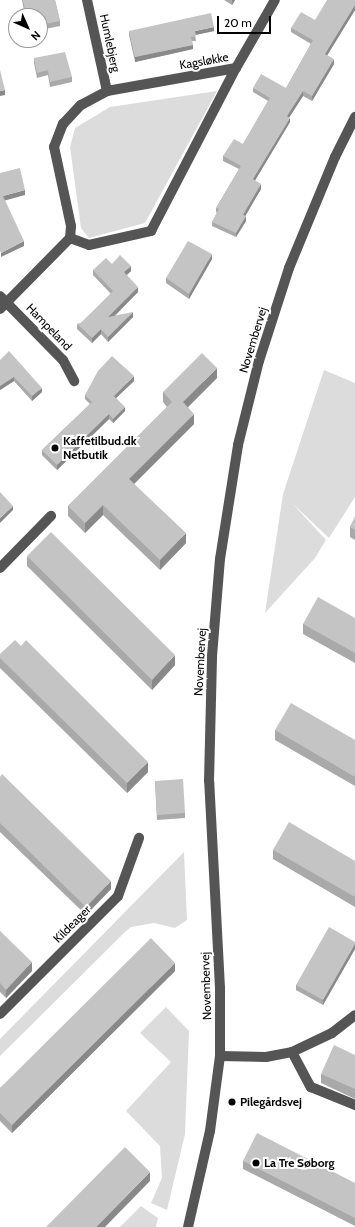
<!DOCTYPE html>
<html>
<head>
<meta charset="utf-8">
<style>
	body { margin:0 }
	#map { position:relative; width:355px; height:1227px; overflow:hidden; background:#fff; font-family:Cabin,sans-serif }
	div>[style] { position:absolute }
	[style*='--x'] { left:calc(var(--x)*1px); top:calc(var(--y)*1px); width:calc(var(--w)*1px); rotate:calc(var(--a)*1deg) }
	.green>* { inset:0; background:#dcdcdc }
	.minor>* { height:10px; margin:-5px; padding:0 5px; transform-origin:5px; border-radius:5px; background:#555 }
	.wall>* { inset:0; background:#a9a9a9 }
	.shaded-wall>* { inset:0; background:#898989 }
	.building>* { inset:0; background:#c4c4c4 }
	.dots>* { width:11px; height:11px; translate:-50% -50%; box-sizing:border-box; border:2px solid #fff; border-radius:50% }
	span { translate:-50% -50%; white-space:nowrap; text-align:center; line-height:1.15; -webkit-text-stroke:4px #fff; paint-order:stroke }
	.street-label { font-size:12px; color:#000 }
	.poi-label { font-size:12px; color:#000; font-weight:700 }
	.left { translate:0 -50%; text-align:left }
	.north { position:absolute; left:8px; top:8px; width:40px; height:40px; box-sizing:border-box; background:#fff; border:1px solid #999; border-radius:50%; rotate:135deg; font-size:11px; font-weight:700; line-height:16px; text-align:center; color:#000 }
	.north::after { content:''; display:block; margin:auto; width:14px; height:18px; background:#000; clip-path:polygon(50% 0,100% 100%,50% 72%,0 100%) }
	.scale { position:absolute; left:217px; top:16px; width:54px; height:18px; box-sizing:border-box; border:2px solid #000; border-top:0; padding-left:5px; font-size:12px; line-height:14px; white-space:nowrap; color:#000; -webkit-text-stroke:3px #fff; paint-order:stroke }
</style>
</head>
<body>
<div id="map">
	<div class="green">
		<i style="clip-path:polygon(217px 91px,145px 223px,89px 238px,81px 228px,70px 147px,75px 128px,110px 107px)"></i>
		<i style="clip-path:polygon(324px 370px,355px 383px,355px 497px,329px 538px,292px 503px,326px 540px,315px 558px,265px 613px,283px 494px)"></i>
		<i style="clip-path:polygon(184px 852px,187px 920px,175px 928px,154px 923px,131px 927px,125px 932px,0 1056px,0 1039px)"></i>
		<i style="clip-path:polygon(166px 1007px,189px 1031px,185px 1134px,167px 1210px,151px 1203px,162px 1178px,160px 1146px,126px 1111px,171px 1062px,140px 1033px)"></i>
		<i style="clip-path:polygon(141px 1206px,158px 1218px,156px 1227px,120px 1227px)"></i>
	</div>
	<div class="minor">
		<i style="--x:87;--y:0;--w:93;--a:77.6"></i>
		<i style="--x:70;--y:238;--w:20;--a:20"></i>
		<i style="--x:89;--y:245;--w:64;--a:-12.7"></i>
		<i style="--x:151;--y:231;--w:184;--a:-62.5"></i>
		<i style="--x:236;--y:68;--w:78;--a:-60.2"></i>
		<i style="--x:0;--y:296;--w:90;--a:45.5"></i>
		<i style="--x:63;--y:360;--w:24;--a:62"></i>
		<i style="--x:0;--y:309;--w:100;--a:-45.4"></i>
		<i style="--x:70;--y:238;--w:12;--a:-85"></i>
		<i style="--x:71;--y:226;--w:81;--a:-102.1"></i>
		<i style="--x:54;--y:147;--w:25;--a:-69"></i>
		<i style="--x:63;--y:124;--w:26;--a:-47"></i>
		<i style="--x:81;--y:105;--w:30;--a:-28"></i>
		<i style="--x:107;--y:91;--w:131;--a:-10.1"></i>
		<i style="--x:0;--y:568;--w:73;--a:-45.6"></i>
		<i style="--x:0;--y:1014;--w:167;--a:-45"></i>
		<i style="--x:118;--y:896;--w:62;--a:-70.1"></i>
		<i style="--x:292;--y:1052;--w:40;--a:62"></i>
		<i style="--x:311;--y:1087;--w:48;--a:22.2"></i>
		<i style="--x:220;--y:1056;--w:46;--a:1.2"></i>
		<i style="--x:266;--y:1057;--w:26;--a:-11"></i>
		<i style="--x:292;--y:1052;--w:44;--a:-25.4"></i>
		<i style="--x:332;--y:1033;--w:29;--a:-38"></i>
		<i style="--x:188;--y:1227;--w:98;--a:-77.1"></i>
		<i style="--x:210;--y:1131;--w:76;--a:-82.4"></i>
		<i style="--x:220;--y:1056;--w:68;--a:-90"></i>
		<i style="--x:220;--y:988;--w:207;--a:-93"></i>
		<i style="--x:209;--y:781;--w:125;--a:-88.6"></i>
		<i style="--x:212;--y:656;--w:97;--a:-85.3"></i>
		<i style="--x:220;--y:559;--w:115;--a:-81"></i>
		<i style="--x:238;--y:445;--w:87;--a:-76"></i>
		<i style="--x:259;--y:361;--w:98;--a:-72.1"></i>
		<i style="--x:289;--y:268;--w:120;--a:-67.5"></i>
		<i style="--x:335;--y:157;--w:45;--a:-63.4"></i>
	</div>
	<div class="wall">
		<i style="clip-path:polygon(22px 0,55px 0,60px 21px,60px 26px,40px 30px,40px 16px,25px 16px)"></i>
		<i style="clip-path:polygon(224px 0,235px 0,232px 5px)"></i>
		<i style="clip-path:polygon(355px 0,355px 10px,327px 55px,334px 64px,312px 101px,303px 96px,289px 117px,290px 122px,255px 180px,261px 189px,245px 216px,246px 221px,236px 237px,212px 226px,212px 222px,217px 213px,216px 212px,216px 208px,239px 169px,223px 161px,223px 156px,243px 144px,268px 101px,253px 92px,253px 88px,286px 88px,311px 44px,291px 32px,291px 28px,315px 20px)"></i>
		<i style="clip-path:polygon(129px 31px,214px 31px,195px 35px,196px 41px,192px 41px,193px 49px,135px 62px,129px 35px)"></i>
		<i style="clip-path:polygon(34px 58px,72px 77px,72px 82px,50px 87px,48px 75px,37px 78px,34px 63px)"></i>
		<i style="clip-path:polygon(212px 259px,189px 299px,166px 283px,166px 278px)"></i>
		<i style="clip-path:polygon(112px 264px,131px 271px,127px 275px,138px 292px,115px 316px,133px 317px,108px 342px,101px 334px,92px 343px,77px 329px,77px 324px,81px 323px,111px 294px,93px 275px,93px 270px)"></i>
		<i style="clip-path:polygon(0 360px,42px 392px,32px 401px,14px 381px,0 390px)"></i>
		<i style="clip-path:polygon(217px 378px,188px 407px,194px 424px,134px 484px,186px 543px,160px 570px,103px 515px,85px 533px,68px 516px,68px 506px,167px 407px,163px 402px,163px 392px)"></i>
		<i style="clip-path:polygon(134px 381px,116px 398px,125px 411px,113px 423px,109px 419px,57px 470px,42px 455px,42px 450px,90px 404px,85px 399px,85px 395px)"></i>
		<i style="clip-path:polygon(355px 517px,355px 540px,350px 537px,350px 527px)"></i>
		<i style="clip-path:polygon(27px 556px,175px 665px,152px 690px,27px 566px)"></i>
		<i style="clip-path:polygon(355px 618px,355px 663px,303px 634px,303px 624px)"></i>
		<i style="clip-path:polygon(0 654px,148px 772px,127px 793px,0 668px)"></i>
		<i style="clip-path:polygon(275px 730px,355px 740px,355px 786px,275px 740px)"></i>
		<i style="clip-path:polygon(0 777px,111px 889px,86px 915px,0 832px)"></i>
		<i style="clip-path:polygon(155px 781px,185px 813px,185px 818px,157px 820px)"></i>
		<i style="clip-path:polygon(273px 850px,355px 861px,355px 907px,273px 859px)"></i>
		<i style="clip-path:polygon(0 931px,32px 971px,6px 998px,0 992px)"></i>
		<i style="clip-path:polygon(355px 942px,355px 949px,323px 1005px,296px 990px,296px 985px)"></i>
		<i style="clip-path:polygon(175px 971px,12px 1133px,0 1121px,0 1088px)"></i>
		<i style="clip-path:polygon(355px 1055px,355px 1099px,321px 1083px,321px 1074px)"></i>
		<i style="clip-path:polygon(243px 1161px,355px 1183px,355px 1226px,243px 1169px)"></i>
	</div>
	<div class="shaded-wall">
		<i style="clip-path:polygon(232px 0,235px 0,232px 5px)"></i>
		<i style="clip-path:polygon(355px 5px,355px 10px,325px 59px,325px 54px)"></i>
		<i style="clip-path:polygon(214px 27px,214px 31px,195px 35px,195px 31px)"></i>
		<i style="clip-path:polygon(193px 45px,193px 49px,135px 62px,135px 57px)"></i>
		<i style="clip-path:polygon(334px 59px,334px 64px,312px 101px,312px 96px)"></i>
		<i style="clip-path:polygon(5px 90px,5px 95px,0 96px,0 91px)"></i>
		<i style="clip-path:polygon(303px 91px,303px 96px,287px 121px,287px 116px)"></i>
		<i style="clip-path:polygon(290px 118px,290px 122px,253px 184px,253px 179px)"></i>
		<i style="clip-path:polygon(261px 184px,261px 189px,243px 220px,243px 215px)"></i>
		<i style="clip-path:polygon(25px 190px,25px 195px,3px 201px,3px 196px)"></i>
		<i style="clip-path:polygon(246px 216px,246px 221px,236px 237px,236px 233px)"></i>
		<i style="clip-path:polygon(24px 241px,24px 246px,1px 257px,1px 253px)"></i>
		<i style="clip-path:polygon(212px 254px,212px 259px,189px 299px,189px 294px)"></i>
		<i style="clip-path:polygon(131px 266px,131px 271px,124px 277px,124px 272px)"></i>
		<i style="clip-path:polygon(138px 287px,138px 292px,108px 322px,108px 317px)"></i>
		<i style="clip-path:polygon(133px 312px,133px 317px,108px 342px,108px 337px)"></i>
		<i style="clip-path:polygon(101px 329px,101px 334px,92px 343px,92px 338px)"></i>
		<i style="clip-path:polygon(217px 368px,217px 378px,183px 412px,183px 402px)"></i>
		<i style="clip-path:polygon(134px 376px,134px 381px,114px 400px,114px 396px)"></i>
		<i style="clip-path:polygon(14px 377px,14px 381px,0 390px,0 386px)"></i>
		<i style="clip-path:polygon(42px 388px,42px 392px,32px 401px,32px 396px)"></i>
		<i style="clip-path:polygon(125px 407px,125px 411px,113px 423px,113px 419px)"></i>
		<i style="clip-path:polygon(109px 414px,109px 419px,57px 470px,57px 465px)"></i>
		<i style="clip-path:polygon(194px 414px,194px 424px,129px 489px,129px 479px)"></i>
		<i style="clip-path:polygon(103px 505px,103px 515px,85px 533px,85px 523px)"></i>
		<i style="clip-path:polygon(13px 506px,13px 510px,0 523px,0 518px)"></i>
		<i style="clip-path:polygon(186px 533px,186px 543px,160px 570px,160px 560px)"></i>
		<i style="clip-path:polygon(175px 655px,175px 665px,152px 690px,152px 680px)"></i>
		<i style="clip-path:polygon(148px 762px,148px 772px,127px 793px,127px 783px)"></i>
		<i style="clip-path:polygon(111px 881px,111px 889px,86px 915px,86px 907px)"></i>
		<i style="clip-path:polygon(355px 944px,355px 949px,323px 1005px,323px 1000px)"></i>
		<i style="clip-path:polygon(32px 962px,32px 971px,6px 998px,6px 990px)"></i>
		<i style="clip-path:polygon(175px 963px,175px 971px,12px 1133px,12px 1125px)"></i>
		<i style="clip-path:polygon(150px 1172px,150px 1181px,105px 1227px,96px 1227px)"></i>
	</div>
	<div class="building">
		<i style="clip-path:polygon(23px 0,55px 0,60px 21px,40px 25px,40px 16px,26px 16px)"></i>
		<i style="clip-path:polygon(327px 0,355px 0,355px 5px,325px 54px,334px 59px,312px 96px,303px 91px,287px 116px,290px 118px,253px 179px,261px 184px,243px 215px,246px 216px,236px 233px,212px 222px,219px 209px,216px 208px,241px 166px,223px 156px,234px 139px,243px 144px,270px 98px,253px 88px,261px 74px,286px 88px,313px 40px,291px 28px,301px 12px,315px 20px)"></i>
		<i style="clip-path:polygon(211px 13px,214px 27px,195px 31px,196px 36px,191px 37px,193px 45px,135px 57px,129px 31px)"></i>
		<i style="clip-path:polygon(65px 52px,72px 77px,50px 82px,48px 70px,37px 73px,34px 58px)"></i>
		<i style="clip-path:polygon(0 70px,5px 90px,0 91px)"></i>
		<i style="clip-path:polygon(20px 168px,25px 190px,3px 196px,24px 241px,1px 253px,0 251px,0 173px)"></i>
		<i style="clip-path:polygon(188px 241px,212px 254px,189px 294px,166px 278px)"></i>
		<i style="clip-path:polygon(120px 255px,131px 266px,124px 272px,138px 287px,108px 317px,133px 312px,108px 337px,101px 329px,92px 338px,77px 324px,81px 323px,113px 291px,93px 270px,106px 258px,112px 264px)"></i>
		<i style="clip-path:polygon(9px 351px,42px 388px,32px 396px,14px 377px,0 386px,0 360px)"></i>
		<i style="clip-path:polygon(202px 353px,217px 368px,183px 402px,194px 414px,129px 479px,186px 533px,160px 560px,103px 505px,85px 523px,68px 506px,172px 402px,163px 392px)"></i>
		<i style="clip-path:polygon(112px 356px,134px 376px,114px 396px,125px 407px,113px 419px,109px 414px,57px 465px,42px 450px,92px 402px,85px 395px,98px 371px)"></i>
		<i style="clip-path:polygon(0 492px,13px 506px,0 518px)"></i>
		<i style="clip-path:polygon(355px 517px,355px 530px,350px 527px)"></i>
		<i style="clip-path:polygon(51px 532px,175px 655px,152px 680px,27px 556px)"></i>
		<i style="clip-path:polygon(318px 597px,355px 618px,355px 653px,303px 624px)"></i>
		<i style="clip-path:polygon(15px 640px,21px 646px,26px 640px,148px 762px,127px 783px,0 658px,0 654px)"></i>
		<i style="clip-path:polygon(291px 703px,355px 740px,355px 777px,275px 730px)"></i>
		<i style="clip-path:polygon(2px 774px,111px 881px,86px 907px,0 823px,0 777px)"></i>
		<i style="clip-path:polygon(183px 779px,185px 813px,157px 815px,155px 781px)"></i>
		<i style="clip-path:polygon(289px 822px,355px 861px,355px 897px,273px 850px)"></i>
		<i style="clip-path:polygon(329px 927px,355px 942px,355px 944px,323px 1000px,296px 985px)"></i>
		<i style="clip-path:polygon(0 931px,32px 962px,6px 990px,0 983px)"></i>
		<i style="clip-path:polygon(151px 938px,175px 963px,12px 1125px,0 1113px,0 1088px)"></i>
		<i style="clip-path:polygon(334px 1045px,355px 1055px,355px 1089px,321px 1074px)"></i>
		<i style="clip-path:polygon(257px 1133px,355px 1183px,355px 1218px,243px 1161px)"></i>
		<i style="clip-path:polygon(125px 1147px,150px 1172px,96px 1227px,46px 1227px)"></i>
	</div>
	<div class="dots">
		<i style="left:55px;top:448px;background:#000"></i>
		<i style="left:232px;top:1102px;background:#000"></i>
		<i style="left:256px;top:1163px;background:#000"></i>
	</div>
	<div class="street-label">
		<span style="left:110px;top:43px;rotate:78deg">Humlebjerg</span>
		<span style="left:204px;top:61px;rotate:-10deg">Kagsløkke</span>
		<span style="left:49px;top:327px;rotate:46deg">Hampeland</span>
		<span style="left:253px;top:340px;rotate:-73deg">Novembervej</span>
		<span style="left:200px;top:662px;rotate:-87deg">Novembervej</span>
		<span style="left:72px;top:924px;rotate:-45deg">Kildeager</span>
		<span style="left:206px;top:986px;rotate:-92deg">Novembervej</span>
	</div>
	<div class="poi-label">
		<span class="left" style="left:63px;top:448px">Kaffetilbud.dk<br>Netbutik</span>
		<span class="left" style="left:240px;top:1102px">Pilegårdsvej</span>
		<span class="left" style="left:264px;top:1163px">La Tre Søborg</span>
	</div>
	<div class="north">N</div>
	<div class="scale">20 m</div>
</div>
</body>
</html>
